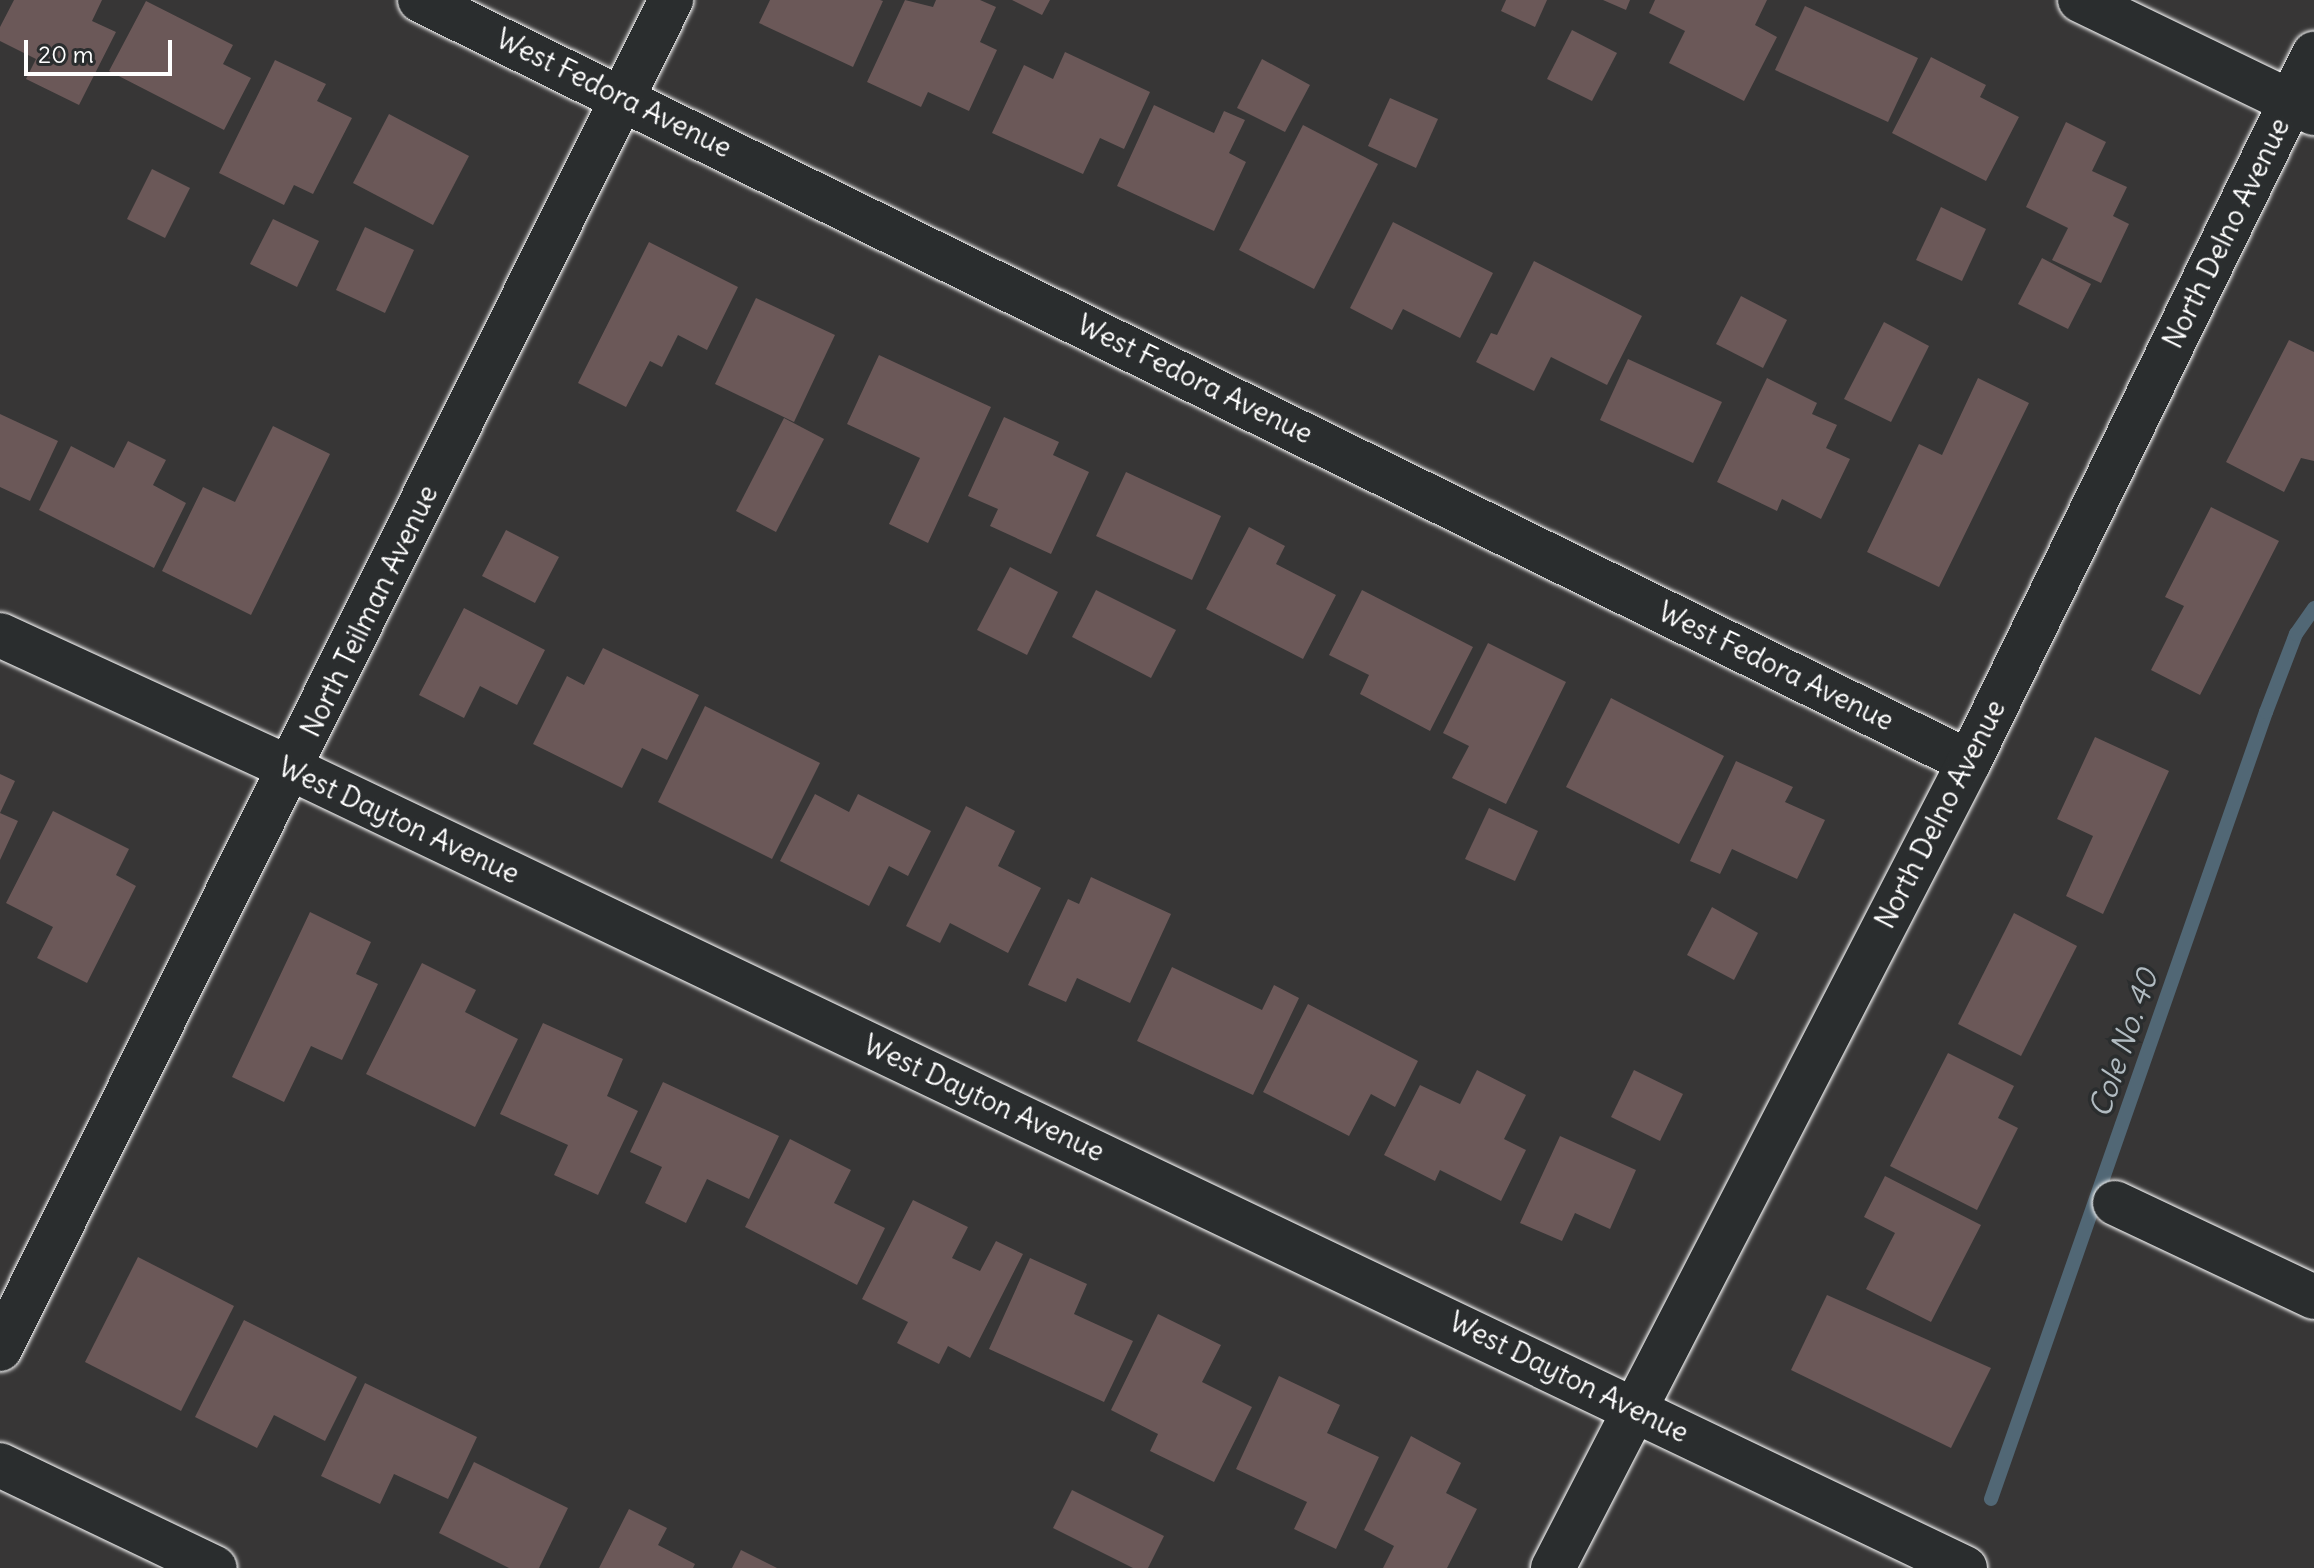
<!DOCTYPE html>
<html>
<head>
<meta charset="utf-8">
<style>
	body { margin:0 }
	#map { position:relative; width:2314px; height:1568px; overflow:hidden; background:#373636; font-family:Delius,sans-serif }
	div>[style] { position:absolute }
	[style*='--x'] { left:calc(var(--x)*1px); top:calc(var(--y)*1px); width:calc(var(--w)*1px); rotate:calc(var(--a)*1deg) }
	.stream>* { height:14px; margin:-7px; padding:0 7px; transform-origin:7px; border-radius:7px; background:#516775 }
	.building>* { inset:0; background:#6b5858 }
	.roads { filter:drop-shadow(0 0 2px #fff) drop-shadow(0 0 2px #fff) }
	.minor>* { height:44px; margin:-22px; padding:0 22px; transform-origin:22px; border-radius:22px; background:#2a2d2e }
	span { translate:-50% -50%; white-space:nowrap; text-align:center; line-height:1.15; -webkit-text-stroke:7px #2a2d2e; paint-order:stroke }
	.street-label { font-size:28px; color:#fff }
	.water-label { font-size:30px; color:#b1bbc1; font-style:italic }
	.scale { position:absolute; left:24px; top:40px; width:148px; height:36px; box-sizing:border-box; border:4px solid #fff; border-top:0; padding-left:10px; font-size:24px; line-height:28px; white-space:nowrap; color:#fff; -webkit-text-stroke:6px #2a2d2e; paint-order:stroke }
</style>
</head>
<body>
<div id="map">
	<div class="stream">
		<i style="--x:1991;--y:1499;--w:834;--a:-70.74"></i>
		<i style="--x:2266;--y:712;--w:84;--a:-69"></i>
		<i style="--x:2296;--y:634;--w:32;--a:-55"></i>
	</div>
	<div class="building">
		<i style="clip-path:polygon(14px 0,102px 0,92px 21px,116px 32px,79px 105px,26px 79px,36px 59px,0 41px,0 27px)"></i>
		<i style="clip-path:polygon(770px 0,880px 0,883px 1px,853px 67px,759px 23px)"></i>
		<i style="clip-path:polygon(905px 0,933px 7px,936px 0,980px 0,996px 7px,980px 42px,997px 50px,969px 111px,928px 92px,921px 107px,867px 82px)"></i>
		<i style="clip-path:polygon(1012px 0,1050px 0,1042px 15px)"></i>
		<i style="clip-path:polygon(1506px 0,1547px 0,1535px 27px,1501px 11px)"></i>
		<i style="clip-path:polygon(1603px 0,1630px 0,1626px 10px)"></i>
		<i style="clip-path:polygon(1655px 0,1767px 0,1755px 25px,1777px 37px,1744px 101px,1669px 63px,1685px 31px,1649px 13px)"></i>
		<i style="clip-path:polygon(146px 1px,233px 45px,223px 64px,251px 78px,224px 130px,109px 71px)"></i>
		<i style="clip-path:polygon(1805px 6px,1918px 58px,1888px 122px,1775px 70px)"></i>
		<i style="clip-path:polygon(1572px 30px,1617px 53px,1592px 101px,1547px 79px)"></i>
		<i style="clip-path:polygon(1065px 52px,1150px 92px,1124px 149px,1100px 138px,1083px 174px,992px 133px,1024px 65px,1053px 79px)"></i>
		<i style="clip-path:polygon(1931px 57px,1986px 85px,1980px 97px,2019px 117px,1986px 181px,1892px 133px)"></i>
		<i style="clip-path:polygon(1262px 59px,1310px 85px,1285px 132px,1237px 108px)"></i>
		<i style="clip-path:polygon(275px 60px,326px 84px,317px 101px,352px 118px,313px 194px,294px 185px,284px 205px,219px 173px)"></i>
		<i style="clip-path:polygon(1390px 98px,1438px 119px,1416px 168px,1368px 146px)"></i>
		<i style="clip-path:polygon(1154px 105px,1214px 133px,1224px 111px,1245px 120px,1229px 153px,1246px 162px,1214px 231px,1117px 186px)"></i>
		<i style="clip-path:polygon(389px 114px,469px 156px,433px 225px,353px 183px)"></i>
		<i style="clip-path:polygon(2066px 122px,2106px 142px,2092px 171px,2127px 187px,2113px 216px,2129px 224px,2101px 283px,2052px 260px,2068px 228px,2026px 207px)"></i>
		<i style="clip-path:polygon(1303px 125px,1378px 164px,1314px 289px,1239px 250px)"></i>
		<i style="clip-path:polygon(152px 169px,190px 188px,165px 238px,127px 219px)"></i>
		<i style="clip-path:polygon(1941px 207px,1986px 229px,1962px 281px,1916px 260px)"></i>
		<i style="clip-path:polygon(273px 219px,319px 241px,297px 287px,250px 264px)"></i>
		<i style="clip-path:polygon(1393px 222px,1493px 273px,1460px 338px,1403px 309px,1392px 330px,1350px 308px)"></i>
		<i style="clip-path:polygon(365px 227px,414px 250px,385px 313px,336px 290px)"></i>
		<i style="clip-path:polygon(649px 242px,738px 287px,707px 350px,678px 335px,662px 367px,650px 361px,626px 407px,578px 383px)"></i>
		<i style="clip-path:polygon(2042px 258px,2091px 284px,2068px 329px,2018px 304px)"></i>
		<i style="clip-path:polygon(1534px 261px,1642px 316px,1607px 385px,1551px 357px,1534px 391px,1476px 362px,1491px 333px,1497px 335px)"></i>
		<i style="clip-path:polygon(1741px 296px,1787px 320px,1763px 368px,1716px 344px)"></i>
		<i style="clip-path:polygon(756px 298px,835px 335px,794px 422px,715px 384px)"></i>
		<i style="clip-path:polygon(1884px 322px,1929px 346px,1891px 422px,1844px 399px)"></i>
		<i style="clip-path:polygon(2289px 340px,2314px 352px,2314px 461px,2301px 458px,2284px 492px,2226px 462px)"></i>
		<i style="clip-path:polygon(879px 355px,991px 407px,928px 543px,889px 524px,920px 458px,847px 424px)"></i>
		<i style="clip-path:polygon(1628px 359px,1722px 402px,1693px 463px,1600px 420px)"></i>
		<i style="clip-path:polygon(1767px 378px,1817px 403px,1812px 414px,1837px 425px,1826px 448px,1850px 459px,1821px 519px,1782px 499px,1777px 511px,1717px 482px)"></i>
		<i style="clip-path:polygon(1978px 378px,2029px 403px,1939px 587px,1867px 552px,1919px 444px,1942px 455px)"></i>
		<i style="clip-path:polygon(0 414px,58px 441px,30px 501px,0 487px)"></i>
		<i style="clip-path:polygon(1004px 417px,1059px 442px,1053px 455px,1089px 472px,1051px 554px,990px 526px,998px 509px,968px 496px)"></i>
		<i style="clip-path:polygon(784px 418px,824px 439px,776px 532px,736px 511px)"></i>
		<i style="clip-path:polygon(273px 426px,330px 454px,251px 615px,162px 571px,203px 487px,235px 502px)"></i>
		<i style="clip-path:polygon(128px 441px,166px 460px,153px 485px,186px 503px,154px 568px,39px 510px,71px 446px,114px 468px)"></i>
		<i style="clip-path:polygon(1126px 472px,1221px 516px,1192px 580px,1096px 536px)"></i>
		<i style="clip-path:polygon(2211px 507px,2279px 541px,2200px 695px,2151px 670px,2184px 606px,2165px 597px)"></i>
		<i style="clip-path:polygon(1249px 527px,1285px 546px,1276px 564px,1336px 595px,1303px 659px,1206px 609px)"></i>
		<i style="clip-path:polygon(506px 530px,559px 557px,535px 603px,482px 576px)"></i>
		<i style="clip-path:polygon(1010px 567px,1058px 592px,1027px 655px,977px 630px)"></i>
		<i style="clip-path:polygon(1096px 590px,1176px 630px,1151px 678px,1072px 637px)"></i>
		<i style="clip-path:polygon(1362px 590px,1473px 647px,1430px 731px,1360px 694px,1369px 675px,1329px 655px)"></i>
		<i style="clip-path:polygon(464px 608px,545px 650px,517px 705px,480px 686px,464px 718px,419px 695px)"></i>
		<i style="clip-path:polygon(1488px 643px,1566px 682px,1506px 804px,1452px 778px,1469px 746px,1443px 733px)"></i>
		<i style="clip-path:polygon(603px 648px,699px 695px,667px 760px,642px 748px,622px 788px,533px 744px,567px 676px,584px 685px)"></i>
		<i style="clip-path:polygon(1611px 698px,1724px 756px,1679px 844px,1566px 787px)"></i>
		<i style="clip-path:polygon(705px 706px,820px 763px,772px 859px,658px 802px)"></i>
		<i style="clip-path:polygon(2095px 737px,2169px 771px,2103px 914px,2066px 896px,2093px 836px,2057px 819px)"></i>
		<i style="clip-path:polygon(1736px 761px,1793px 787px,1785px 802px,1825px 820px,1797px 879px,1732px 849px,1720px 874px,1690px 861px)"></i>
		<i style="clip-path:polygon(0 774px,15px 781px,0 813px,18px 821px,0 860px)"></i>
		<i style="clip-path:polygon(815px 794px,849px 812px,858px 794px,931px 831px,908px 876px,889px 866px,869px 906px,780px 861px)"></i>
		<i style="clip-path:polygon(966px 806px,1015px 831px,998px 866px,1041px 888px,1008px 953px,950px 923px,940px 943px,906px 926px)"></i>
		<i style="clip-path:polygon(1489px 808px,1538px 831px,1515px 881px,1465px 859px)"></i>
		<i style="clip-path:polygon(53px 811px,129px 849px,116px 875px,136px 886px,87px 983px,37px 958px,53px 927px,6px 903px)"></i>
		<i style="clip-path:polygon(1091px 877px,1171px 914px,1130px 1003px,1077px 978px,1066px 1002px,1028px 985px,1068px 899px,1079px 904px)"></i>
		<i style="clip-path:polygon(1712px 907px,1758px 933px,1734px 980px,1687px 955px)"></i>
		<i style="clip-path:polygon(310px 912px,371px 942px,356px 974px,378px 984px,342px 1060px,311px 1046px,284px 1102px,232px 1077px)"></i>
		<i style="clip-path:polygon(2014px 913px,2077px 946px,2021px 1056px,1958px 1024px)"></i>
		<i style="clip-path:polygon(422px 963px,476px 990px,465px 1012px,518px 1039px,475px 1127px,366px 1074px)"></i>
		<i style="clip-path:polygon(1172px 967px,1262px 1010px,1274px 985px,1299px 998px,1253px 1095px,1137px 1041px)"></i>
		<i style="clip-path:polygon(1308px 1004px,1418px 1061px,1395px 1107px,1371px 1094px,1349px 1136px,1263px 1092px)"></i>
		<i style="clip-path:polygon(543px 1023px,623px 1059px,607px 1096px,638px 1111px,598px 1195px,554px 1175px,568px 1145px,500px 1114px)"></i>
		<i style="clip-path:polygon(1948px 1053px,2014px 1086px,1998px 1118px,2018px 1128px,1977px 1210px,1890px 1166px)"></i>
		<i style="clip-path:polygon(1477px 1070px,1526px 1095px,1504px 1139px,1526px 1150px,1501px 1201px,1440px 1170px,1435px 1181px,1384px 1155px,1420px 1085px,1460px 1104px)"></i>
		<i style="clip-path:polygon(1634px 1070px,1683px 1094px,1660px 1141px,1611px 1117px)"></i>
		<i style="clip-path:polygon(663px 1082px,779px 1136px,749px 1199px,707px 1179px,686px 1223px,645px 1203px,662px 1167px,630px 1152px)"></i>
		<i style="clip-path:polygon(1560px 1136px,1636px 1170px,1610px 1229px,1575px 1213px,1562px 1241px,1520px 1223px)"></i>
		<i style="clip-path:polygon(790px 1139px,851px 1170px,834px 1203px,885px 1228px,857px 1285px,745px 1227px)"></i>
		<i style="clip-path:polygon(1885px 1176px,1981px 1225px,1931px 1322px,1866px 1289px,1895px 1233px,1864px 1217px)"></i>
		<i style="clip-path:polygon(913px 1200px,968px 1227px,952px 1258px,980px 1271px,996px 1241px,1023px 1254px,970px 1358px,948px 1346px,939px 1364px,897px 1343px,908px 1322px,862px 1299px)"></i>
		<i style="clip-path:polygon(138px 1257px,234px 1306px,181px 1411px,85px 1362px)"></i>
		<i style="clip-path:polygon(1030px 1258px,1087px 1284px,1074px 1314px,1133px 1341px,1104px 1402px,989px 1349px)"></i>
		<i style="clip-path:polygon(1827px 1295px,1991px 1368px,1951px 1448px,1791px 1370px)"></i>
		<i style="clip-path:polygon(1158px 1314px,1221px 1345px,1202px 1382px,1252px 1407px,1214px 1482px,1150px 1451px,1158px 1434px,1111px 1410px)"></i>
		<i style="clip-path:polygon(244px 1320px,357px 1377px,325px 1441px,274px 1415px,257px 1448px,195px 1417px)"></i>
		<i style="clip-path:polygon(1279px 1376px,1340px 1405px,1327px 1433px,1379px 1457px,1336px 1549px,1294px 1529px,1307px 1502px,1236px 1469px)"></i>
		<i style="clip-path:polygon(365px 1383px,477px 1437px,448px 1499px,394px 1474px,380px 1504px,321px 1476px)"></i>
		<i style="clip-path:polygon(1411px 1436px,1461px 1463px,1446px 1493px,1477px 1509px,1447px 1568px,1383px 1568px,1394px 1546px,1364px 1530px)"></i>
		<i style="clip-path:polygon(474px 1462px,568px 1508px,539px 1568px,509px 1568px,439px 1533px)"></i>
		<i style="clip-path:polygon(1072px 1490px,1164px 1536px,1148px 1568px,1133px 1568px,1053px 1528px)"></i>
		<i style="clip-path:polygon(629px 1509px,667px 1528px,658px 1545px,695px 1564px,693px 1568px,599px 1568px)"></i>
		<i style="clip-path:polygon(741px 1550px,777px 1568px,732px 1568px)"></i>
	</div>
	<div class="roads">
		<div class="minor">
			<i style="--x:420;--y:0;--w:1726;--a:26.19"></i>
			<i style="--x:2080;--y:0;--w:260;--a:25.8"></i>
			<i style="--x:0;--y:635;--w:321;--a:24.7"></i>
			<i style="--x:292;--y:769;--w:1854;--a:25.53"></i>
			<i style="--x:2115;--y:1203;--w:220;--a:25.3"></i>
			<i style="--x:0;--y:1349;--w:1507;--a:-63.55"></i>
			<i style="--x:0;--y:1465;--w:238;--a:25.6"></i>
			<i style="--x:1553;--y:1568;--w:907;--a:-62.7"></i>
			<i style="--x:1969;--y:762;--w:788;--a:-64.02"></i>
		</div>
	</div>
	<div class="street-label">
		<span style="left:614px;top:93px;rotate:26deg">West Fedora Avenue</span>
		<span style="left:2226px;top:233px;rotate:-64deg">North Delno Avenue</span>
		<span style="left:1195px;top:379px;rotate:26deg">West Fedora Avenue</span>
		<span style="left:369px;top:611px;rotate:-64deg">North Teilman Avenue</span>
		<span style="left:1776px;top:666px;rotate:26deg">West Fedora Avenue</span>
		<span style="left:1940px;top:814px;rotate:-63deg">North Delno Avenue</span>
		<span style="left:399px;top:820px;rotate:25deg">West Dayton Avenue</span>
		<span style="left:984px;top:1098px;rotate:25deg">West Dayton Avenue</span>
		<span style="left:1569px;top:1377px;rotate:26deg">West Dayton Avenue</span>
	</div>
	<div class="water-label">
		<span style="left:2123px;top:1043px;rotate:-71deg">Cole No. 40</span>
	</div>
	<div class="scale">20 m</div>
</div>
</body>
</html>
